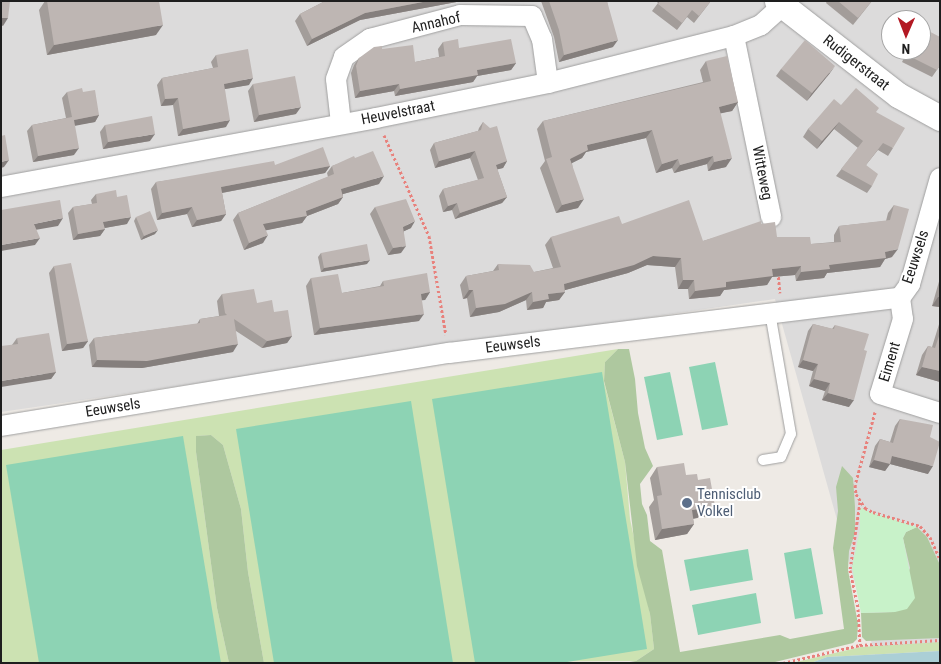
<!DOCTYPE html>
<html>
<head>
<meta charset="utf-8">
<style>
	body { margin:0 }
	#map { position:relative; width:941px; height:664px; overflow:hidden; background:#eeeae5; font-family:"Roboto Condensed",sans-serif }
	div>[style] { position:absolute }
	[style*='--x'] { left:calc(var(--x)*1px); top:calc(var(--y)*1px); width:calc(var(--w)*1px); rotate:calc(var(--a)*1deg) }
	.residential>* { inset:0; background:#dcdbdb }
	.grass>* { inset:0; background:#cce2b2 }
	.forest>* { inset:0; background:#aec89f }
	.park>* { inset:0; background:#c8f2c9 }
	.pitch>* { inset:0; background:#8dd3b4 }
	.water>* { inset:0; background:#abcfd6 }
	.path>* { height:3px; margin-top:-1.5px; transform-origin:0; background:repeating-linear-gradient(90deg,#e8817c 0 2.5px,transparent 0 5px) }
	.roads { filter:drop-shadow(0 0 1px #9f9f9f) drop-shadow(0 0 1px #9f9f9f) }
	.service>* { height:10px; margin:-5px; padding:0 5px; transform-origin:5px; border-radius:5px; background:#fff }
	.minor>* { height:20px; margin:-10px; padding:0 10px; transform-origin:10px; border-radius:10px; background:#fff }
	.tertiary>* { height:25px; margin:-12.5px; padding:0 12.5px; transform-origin:12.5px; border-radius:12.5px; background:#fff }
	.wall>* { inset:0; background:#a39d9a }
	.shaded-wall>* { inset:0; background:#857f7d }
	.building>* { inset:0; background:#beb6b3 }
	.dots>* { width:14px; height:14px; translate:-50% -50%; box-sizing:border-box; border:2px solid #fff; border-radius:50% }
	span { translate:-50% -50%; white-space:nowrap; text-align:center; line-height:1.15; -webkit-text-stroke:4px #fff; paint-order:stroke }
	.street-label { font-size:15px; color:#1e1e1e }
	.service-label { font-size:15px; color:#4e5e75 }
	.left { translate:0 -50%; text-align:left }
	.frame { position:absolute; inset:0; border:2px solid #1e1e1e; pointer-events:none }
	.north { position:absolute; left:881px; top:10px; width:50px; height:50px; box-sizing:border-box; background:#fff; border:1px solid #a5a5a5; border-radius:50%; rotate:181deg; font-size:14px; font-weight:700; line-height:20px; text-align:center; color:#1e1e1e }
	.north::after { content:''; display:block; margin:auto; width:18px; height:22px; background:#b31923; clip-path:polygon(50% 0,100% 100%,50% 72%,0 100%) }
</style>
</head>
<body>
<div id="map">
	<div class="residential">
		<i style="clip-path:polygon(evenodd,1px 1px,940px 1px,940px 643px,875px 655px,775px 299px,1px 412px,1px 1px,891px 20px,921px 20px,921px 50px,891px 50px,891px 20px)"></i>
	</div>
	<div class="grass">
		<i style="clip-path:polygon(618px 349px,605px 362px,604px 382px,625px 462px,630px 519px,650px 614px,654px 649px,636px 661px,264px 663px,248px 572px,241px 509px,223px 445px,211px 435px,197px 436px,196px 452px,217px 608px,229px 663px,1px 663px,1px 450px)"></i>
		<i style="clip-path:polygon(940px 642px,940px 651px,827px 657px,811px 663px,792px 663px,861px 647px)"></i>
	</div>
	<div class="forest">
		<i style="clip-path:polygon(618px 349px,629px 349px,635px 379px,638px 413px,645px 448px,653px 466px,640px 484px,642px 504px,647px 515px,650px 541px,662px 550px,680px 652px,780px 635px,790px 639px,844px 629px,833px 548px,838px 511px,836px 487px,842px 466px,853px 478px,855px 507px,855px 533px,849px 551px,848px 570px,858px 624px,857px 639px,853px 643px,771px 663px,623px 663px,636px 661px,654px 649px,650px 614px,637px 566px,625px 462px,604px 381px,605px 362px)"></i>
		<i style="clip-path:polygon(211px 435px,223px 445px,241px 509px,248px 572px,264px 663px,229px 663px,217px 608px,196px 452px,196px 436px)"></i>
		<i style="clip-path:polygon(917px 527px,927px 537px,940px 565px,940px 638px,866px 641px,862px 637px,861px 613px,895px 612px,910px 568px,903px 538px,906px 532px)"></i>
	</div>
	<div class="park">
		<i style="clip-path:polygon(862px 508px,870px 512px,917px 527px,906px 532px,903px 538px,915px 598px,907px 609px,895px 612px,861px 613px,852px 567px,860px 529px,860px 509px)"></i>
	</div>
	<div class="pitch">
		<i style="clip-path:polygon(715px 362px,728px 425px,702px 430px,689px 367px)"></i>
		<i style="clip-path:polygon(602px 372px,647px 649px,561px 663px,475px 663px,432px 399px)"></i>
		<i style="clip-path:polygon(670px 372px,683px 435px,657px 440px,644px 377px)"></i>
		<i style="clip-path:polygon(411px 401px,453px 663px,274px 663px,236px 429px)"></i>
		<i style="clip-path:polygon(183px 436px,221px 663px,39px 663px,6px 465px)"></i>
		<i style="clip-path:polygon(811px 548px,823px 614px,795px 619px,784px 553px)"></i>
		<i style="clip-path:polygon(748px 549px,753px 580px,690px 591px,684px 560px)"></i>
		<i style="clip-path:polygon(756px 593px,761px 623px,698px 635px,692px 605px)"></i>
	</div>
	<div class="water">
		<i style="clip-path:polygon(940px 651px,940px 663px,811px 663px,827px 657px)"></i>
	</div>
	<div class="path">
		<i style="--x:384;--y:135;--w:111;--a:66"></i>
		<i style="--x:429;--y:236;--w:100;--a:80.3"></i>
		<i style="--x:778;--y:272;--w:21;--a:85"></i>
		<i style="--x:875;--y:412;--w:76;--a:105.3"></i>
		<i style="--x:855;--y:485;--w:9;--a:84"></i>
		<i style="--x:856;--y:494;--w:17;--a:57"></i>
		<i style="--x:865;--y:508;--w:9;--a:27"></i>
		<i style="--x:873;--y:512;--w:49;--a:16.6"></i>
		<i style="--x:920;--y:526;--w:15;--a:48"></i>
		<i style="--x:930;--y:537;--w:24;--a:66"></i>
		<i style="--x:860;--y:502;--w:69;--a:98.4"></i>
		<i style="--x:850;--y:570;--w:40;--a:78"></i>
		<i style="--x:858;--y:609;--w:36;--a:87"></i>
		<i style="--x:783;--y:663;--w:79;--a:-13.2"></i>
		<i style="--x:860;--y:645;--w:80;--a:-3.6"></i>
	</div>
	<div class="roads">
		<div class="service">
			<i style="--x:763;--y:460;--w:18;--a:-9"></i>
			<i style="--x:781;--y:457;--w:25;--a:-67"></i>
			<i style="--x:791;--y:434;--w:123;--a:-99.8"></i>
		</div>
		<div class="minor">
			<i style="--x:734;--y:36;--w:185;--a:78.4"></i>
			<i style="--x:341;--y:123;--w:44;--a:-96.5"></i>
			<i style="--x:336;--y:79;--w:23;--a:-70"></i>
			<i style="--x:344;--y:57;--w:32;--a:-35"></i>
			<i style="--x:370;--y:39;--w:93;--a:-14.9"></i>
			<i style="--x:460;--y:15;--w:72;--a:0.8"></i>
			<i style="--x:532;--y:16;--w:25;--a:67"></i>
			<i style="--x:542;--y:39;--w:44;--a:82.2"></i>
			<i style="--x:1;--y:187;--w:381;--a:-10.4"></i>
			<i style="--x:376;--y:118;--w:176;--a:-11.5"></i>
			<i style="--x:548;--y:83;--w:192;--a:-14.2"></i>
			<i style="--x:734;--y:36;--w:29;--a:-22"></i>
			<i style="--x:761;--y:25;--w:28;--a:-42"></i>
			<i style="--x:900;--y:298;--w:21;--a:82"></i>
			<i style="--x:903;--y:319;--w:78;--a:107"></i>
			<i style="--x:880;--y:394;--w:63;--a:17.6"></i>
			<i style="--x:1;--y:426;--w:454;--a:-9.3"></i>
			<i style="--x:449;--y:353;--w:454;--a:-7"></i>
			<i style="--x:900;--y:298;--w:17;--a:-54"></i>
			<i style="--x:910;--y:284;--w:110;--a:-74.2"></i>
		</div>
		<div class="tertiary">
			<i style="--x:777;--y:1;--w:153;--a:37.8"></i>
			<i style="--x:898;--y:95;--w:48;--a:28.7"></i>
		</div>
	</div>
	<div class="wall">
		<i style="clip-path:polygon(45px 1px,159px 1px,156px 35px,47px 55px,39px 10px)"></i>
		<i style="clip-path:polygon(325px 1px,462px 1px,360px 20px,307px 46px,295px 21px,300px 14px)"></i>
		<i style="clip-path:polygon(541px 1px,607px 1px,613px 47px,559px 62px,554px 37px)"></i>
		<i style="clip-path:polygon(656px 1px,711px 1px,694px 23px,687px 17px,677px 30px,652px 11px,658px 3px)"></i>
		<i style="clip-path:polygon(827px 1px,872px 1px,853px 25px,826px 3px)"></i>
		<i style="clip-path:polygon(443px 42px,459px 48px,516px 63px,511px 70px,477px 76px,473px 82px,395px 96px,394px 91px,355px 98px,351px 73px,354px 65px,359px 58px,382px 49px,415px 62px,439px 57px,438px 49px)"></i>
		<i style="clip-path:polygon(908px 50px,921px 50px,940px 67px,939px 67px,932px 77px,902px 62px)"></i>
		<i style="clip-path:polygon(216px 55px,249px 85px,225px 89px,226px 127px,178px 136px,173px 105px,161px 106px,157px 85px,162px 78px,213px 68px,211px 62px)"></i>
		<i style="clip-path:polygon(706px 61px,738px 102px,732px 111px,720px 113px,726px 167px,708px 171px,707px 164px,674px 173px,672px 168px,656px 173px,646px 138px,586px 152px,582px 158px,572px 163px,578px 208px,556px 213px,540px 168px,545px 161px,537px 129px,543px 121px,703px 82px,700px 70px)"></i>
		<i style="clip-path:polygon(781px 69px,830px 73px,807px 101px,776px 76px)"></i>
		<i style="clip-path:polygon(253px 84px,296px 114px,254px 122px,248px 91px)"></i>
		<i style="clip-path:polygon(67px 92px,83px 92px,99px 115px,95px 122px,75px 125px,74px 155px,33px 162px,27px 131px,32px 125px,66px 118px,62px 98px)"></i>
		<i style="clip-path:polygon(841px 105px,893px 148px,888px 156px,878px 150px,866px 165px,872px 186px,867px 193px,836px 176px,858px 148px,834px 129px,817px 149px,803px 137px,808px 129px)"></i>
		<i style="clip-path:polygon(483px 122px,507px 161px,503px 168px,497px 169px,507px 197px,502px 203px,455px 219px,452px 210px,443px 212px,439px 196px,443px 189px,478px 180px,470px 158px,435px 168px,430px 150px,434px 143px,478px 131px,479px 128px)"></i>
		<i style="clip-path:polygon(105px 125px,150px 141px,103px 149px,100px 132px)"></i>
		<i style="clip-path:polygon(355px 158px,379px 184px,343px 194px,343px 197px,338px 204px,307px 216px,302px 223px,266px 230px,263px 243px,244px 250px,233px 220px,238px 213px,328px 177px,327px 173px,332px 166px)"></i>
		<i style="clip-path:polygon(275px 165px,330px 166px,325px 173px,222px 193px,226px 214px,221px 221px,192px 227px,187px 214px,157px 220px,151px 189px,156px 182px)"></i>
		<i style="clip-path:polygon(96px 194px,117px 197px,127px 224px,104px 228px,105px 229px,100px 236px,73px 240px,68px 213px,73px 207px,92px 204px,91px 200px)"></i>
		<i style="clip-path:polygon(894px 205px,892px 257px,885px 259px,880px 267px,827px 273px,824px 278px,796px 281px,795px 275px,772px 277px,767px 285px,724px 290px,720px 296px,689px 299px,688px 289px,678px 289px,675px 267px,647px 265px,628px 273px,565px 290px,565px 292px,559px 300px,546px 302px,543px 308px,527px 310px,526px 300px,499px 312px,470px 317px,467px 298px,463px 299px,460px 285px,466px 276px,493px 271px,498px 264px,534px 272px,553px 268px,545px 245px,551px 237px,622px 224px,703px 241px,761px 224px,777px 237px,811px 244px,834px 242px,834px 235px,839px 226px,886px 221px,888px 213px)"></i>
		<i style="clip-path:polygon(375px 207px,411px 228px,404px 231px,401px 253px,388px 255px,370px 214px)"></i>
		<i style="clip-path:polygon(136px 217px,155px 234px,141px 240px,134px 221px)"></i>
		<i style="clip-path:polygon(321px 253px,367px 264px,321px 272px,318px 257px)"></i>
		<i style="clip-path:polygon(54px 266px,88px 341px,83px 348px,62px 351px,49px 273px)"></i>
		<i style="clip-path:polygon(311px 278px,342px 293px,380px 286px,383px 281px,430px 292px,425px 300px,422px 300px,419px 321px,314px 335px,306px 286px)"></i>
		<i style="clip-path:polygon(940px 278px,940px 307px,932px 306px)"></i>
		<i style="clip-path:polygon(222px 294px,257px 303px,274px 312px,292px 336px,287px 343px,262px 348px,236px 331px,233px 352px,142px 368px,92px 367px,89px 345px,94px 338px,197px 324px,200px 319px,219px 316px,217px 301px)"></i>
		<i style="clip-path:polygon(940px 321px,940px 382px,916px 375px,922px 355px,928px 346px,932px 347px)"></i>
		<i style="clip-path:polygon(813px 324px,832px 329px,835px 325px,849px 407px,822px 400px,825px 391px,809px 386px,813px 371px,798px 367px,808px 331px)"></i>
		<i style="clip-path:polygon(17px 338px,56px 372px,51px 379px,12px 345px)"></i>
		<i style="clip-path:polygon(900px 419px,930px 437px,928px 474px,890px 464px,885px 471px,869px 467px,875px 446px,880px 439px,890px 442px,895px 426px)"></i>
		<i style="clip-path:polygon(657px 467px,686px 475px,698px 480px,707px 516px,693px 519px,694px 524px,687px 534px,655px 540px,649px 507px,654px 500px,650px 478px)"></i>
	</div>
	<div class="shaded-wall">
		<i style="clip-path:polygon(428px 1px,462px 1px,360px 20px,307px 46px,312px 39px,365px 13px)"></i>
		<i style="clip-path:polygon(1px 18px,8px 18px,3px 26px,1px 25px)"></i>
		<i style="clip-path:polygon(163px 25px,156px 35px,47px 55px,54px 45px)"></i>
		<i style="clip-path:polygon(618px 40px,613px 47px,559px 62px,564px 55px)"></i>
		<i style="clip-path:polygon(516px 63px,511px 70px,477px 76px,473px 82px,395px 96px,400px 89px,477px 70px)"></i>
		<i style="clip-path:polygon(835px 66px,830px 73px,807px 101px,812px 93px)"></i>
		<i style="clip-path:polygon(253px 78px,249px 85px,219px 90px,224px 84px)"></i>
		<i style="clip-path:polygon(399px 84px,394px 91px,355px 98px,360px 91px)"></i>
		<i style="clip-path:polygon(178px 98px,173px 105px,161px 106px,165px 99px)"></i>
		<i style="clip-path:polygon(738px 102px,732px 111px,713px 115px,719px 107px)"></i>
		<i style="clip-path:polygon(301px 107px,296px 114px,254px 122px,259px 115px)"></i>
		<i style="clip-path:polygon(99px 115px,95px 122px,69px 127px,74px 120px)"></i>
		<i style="clip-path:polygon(230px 120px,226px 127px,178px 136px,183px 129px)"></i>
		<i style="clip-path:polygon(839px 122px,834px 129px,817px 149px,822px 141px)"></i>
		<i style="clip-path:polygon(652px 130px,646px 138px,586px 152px,582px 158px,564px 167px,570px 159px,587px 145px)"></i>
		<i style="clip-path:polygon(155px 134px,150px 141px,103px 149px,108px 142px)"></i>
		<i style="clip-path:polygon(79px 148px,74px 155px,33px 162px,38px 156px)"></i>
		<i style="clip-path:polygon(475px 151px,470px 158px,435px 168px,439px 161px)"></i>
		<i style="clip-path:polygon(713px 156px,707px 164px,674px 173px,680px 165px)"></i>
		<i style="clip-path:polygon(732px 158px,726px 167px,708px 171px,714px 162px)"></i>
		<i style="clip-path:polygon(678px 159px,672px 168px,656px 173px,662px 164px)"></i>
		<i style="clip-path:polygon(9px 160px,4px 167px,1px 168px,1px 162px)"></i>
		<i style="clip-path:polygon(507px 161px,503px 168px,491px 171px,496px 165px)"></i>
		<i style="clip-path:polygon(330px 166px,325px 173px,216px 194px,221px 187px)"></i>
		<i style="clip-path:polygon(384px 176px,379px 184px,336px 196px,341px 189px)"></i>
		<i style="clip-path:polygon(343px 197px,338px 204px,307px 216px,302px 223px,258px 232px,263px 224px,306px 211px)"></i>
		<i style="clip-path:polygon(507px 197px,502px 203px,455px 219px,460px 213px)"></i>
		<i style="clip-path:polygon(584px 199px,578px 208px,556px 213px,562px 205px)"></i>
		<i style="clip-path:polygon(457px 203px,452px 210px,443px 212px,448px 206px)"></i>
		<i style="clip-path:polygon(192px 207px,187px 214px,157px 220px,162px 213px)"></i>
		<i style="clip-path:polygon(226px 214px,221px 221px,192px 227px,197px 220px)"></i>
		<i style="clip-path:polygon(131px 217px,127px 224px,99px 229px,103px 222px)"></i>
		<i style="clip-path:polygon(63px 218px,58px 226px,29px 231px,34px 224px)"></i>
		<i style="clip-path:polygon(415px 221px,411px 228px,398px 234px,403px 227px)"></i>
		<i style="clip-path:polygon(105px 229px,100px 236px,73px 240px,78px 234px)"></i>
		<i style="clip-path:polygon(158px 230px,155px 234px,141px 240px,144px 236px)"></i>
		<i style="clip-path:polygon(268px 235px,263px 243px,244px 250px,249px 243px)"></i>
		<i style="clip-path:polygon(40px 238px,35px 245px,1px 251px,1px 245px)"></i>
		<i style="clip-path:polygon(406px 246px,401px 253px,388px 255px,393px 248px)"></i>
		<i style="clip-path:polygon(898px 249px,892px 257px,885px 259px,880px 267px,827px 273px,824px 278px,796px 281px,801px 272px,829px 265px)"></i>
		<i style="clip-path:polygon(653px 256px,681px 258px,675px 267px,647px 265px,628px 273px,558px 292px,564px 284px)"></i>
		<i style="clip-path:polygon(370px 260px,367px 264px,321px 272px,324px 268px)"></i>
		<i style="clip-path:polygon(801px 266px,795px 275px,772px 277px,767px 285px,724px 290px,720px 296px,689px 299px,695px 291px,772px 269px)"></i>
		<i style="clip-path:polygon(683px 280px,694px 280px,688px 289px,678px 289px)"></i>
		<i style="clip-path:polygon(469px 290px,473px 290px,467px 298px,463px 299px)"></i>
		<i style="clip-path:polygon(430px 292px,425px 300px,416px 301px,421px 294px)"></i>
		<i style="clip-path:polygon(532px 292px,526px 300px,499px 312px,470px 317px,476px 308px)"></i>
		<i style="clip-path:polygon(565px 292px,559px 300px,546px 302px,543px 308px,527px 310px,533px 302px,548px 294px)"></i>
		<i style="clip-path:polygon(938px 297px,940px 297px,940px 307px,932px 306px)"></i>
		<i style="clip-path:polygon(424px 314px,419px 321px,314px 335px,320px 328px)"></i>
		<i style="clip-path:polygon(292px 336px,287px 343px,262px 348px,267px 341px)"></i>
		<i style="clip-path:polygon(88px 341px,83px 348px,62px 351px,67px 344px)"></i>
		<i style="clip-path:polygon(238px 344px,233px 352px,142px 368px,92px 367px,97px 360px)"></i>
		<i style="clip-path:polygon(803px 360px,818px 364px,813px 371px,798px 367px)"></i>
		<i style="clip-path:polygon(922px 367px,940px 371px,940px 382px,916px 375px)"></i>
		<i style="clip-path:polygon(56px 372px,51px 379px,1px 387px,1px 381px)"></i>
		<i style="clip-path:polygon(814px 379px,830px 383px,825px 391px,809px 386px)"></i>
		<i style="clip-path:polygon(828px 393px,854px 400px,849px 407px,822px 400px)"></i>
		<i style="clip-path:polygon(892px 456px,933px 466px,928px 474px,890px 464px,885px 471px,869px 467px,874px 460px)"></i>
		<i style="clip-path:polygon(715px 506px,707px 516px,685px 520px,692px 510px)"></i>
		<i style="clip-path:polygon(694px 524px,687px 534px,655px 540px,662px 529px)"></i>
	</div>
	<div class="building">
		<i style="clip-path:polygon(1px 1px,10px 1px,8px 18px,1px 18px)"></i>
		<i style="clip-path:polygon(47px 1px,159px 1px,163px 25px,54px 45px)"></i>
		<i style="clip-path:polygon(325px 1px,428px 1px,365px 13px,312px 39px,300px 14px)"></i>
		<i style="clip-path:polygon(549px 1px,607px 1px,618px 40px,564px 55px,559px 30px)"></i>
		<i style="clip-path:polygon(660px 1px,711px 1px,699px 16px,692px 10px,682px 23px,658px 4px)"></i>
		<i style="clip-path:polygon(838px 1px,872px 1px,858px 18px)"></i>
		<i style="clip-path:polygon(921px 27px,940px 37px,940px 65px,937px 70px,907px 55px,909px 50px,921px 50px)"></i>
		<i style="clip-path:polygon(458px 39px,459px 48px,511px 39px,516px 63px,477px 70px,478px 75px,400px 89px,399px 84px,360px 91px,356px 66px,359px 58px,374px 47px,382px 46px,382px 49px,413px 45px,415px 62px,445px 56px,443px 42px)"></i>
		<i style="clip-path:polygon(805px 40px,835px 66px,812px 93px,781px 69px)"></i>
		<i style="clip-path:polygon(248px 49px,253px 78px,224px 84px,230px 120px,183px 129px,178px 98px,165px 99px,162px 78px,218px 67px,216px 55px)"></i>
		<i style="clip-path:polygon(727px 56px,738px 102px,719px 107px,732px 158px,714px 162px,713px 156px,680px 165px,678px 159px,662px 164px,652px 130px,587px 145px,588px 150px,570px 159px,584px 199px,562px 205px,546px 159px,552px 157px,543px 121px,711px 81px,706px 61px)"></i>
		<i style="clip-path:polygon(295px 76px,301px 107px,259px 115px,253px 84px)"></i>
		<i style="clip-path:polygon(82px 88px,83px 92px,95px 90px,99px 115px,74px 120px,79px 148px,38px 156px,32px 125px,72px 117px,67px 92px)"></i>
		<i style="clip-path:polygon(856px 88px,879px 108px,876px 112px,905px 128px,893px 148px,883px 143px,866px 165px,878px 174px,872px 186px,841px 169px,863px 141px,839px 122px,822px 141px,808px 129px,834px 99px,841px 105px)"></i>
		<i style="clip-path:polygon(152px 116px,155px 134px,108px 142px,105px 125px)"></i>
		<i style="clip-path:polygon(483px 122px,490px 128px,497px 126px,507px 161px,496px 165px,507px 197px,460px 213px,457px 203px,448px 206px,443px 189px,484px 178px,475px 151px,439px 161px,434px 143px,481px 130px)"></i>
		<i style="clip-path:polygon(5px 135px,9px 160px,1px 162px,1px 136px)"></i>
		<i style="clip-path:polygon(323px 147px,330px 166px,221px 187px,226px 214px,197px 220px,192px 207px,162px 213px,156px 182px,274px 161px,275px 165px)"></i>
		<i style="clip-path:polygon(373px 151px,384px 176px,341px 189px,343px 197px,306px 211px,307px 216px,263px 224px,268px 235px,249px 243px,238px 213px,334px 174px,332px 166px,354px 156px,355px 158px)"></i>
		<i style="clip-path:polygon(116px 190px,117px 197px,127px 195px,131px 217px,103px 222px,105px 229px,78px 234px,73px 207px,97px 203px,96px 194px)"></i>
		<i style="clip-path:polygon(406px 199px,415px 221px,403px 227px,406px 246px,393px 248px,375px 207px)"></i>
		<i style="clip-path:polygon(60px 200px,63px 218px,34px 224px,40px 238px,1px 245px,1px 210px)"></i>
		<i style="clip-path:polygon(689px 200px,703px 241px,761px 221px,761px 224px,775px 222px,777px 237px,810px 237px,811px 244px,841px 242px,839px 226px,890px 220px,894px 205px,909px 209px,898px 249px,885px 252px,886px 258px,829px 265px,830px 269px,801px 272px,801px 266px,772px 269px,773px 276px,726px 282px,726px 287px,695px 291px,694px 280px,683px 280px,681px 258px,653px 256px,634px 265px,564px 284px,565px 292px,548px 294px,549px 299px,533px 302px,532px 292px,505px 304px,476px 308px,473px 290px,469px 290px,466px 276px,499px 270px,498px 264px,530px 265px,534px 272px,561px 267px,551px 237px,619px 216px,622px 224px)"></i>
		<i style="clip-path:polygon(150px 211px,158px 230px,144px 236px,136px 217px)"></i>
		<i style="clip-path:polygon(367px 244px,370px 260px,324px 268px,321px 253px)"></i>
		<i style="clip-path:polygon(71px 263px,88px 341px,67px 344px,54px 266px)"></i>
		<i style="clip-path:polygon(427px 273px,430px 292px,421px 294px,424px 314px,320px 328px,311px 278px,338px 274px,342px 293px,384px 286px,383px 281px)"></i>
		<i style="clip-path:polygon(254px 289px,257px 303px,272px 300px,274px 312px,288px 310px,292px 336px,267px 341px,234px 319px,238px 344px,147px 361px,97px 360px,94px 338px,200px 323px,200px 319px,227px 315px,225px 313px,222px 294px)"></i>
		<i style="clip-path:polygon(813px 324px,834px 329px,835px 325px,869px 334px,864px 350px,867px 351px,854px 400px,828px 393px,830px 383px,814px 379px,818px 364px,803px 360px)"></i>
		<i style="clip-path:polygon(49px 333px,56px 372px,1px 381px,1px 346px,18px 344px,17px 338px)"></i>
		<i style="clip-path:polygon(940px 333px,940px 371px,922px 367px,928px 346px,935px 348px)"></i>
		<i style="clip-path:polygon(900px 419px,933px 425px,930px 437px,940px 442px,933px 466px,892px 456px,890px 464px,874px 460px,880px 439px,893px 443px)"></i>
		<i style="clip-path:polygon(684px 463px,686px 475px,697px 474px,698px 480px,710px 478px,715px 506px,692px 510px,694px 524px,662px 529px,657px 496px,662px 495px,657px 467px)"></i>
	</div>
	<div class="dots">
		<i style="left:687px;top:503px;background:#5c6f8a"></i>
	</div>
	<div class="street-label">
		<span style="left:436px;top:23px;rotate:-13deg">Annahof</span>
		<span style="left:856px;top:63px;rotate:38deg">Rudigerstraat</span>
		<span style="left:398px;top:113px;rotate:-11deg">Heuvelstraat</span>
		<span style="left:762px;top:173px;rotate:79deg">Witteweg</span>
		<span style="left:916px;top:257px;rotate:-72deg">Eeuwsels</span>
		<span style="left:513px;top:345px;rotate:-7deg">Eeuwsels</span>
		<span style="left:890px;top:362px;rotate:-73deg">Eiment</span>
		<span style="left:113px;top:408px;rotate:-9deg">Eeuwsels</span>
	</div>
	<div class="service-label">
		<span class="left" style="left:697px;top:503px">Tennisclub<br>Volkel</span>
	</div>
	<div class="frame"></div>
	<div class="north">N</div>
</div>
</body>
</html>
